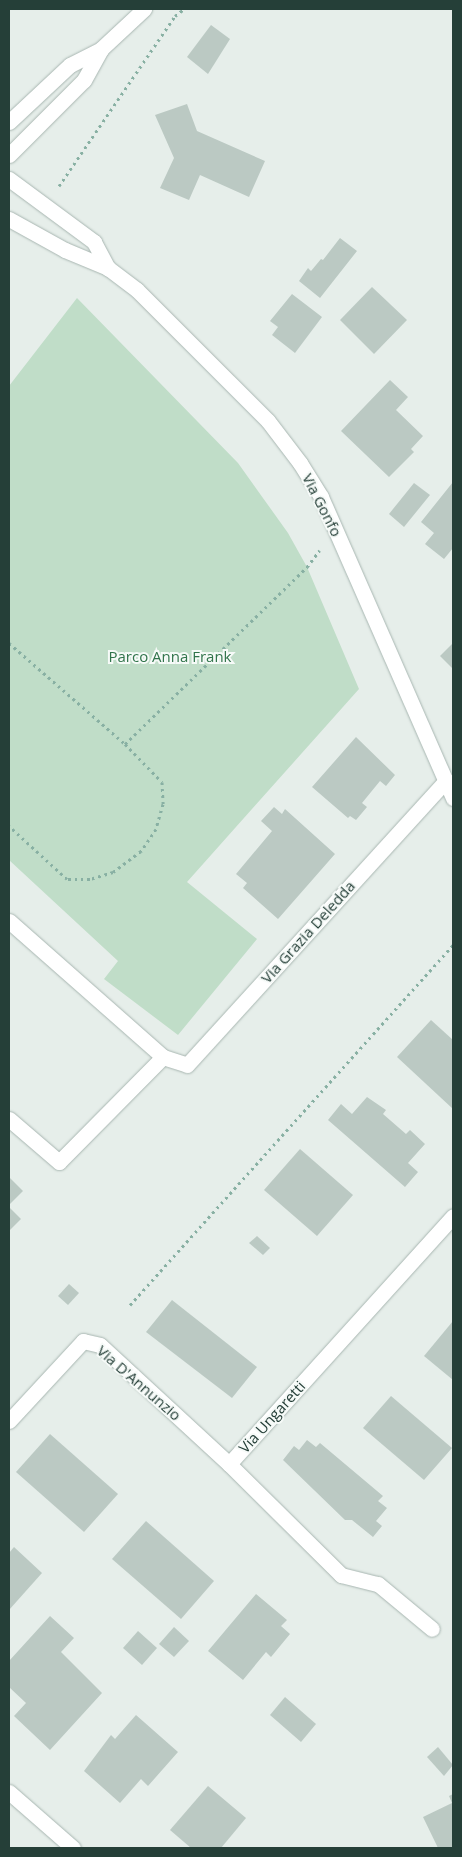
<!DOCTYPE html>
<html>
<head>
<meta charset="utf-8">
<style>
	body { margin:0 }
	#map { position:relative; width:462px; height:1857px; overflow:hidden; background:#e6eeea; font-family:"Open Sans",sans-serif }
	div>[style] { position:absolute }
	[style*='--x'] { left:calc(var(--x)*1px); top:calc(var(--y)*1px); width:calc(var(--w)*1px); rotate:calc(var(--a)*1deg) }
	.green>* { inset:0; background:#c0ddc8 }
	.building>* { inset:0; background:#bbc9c3 }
	.path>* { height:3px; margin-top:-1.5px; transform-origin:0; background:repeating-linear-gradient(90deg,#88b0a3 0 2.5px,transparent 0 6.5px) }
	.roads { filter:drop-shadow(0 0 1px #a8b6b1) drop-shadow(0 0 1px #a8b6b1) }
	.minor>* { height:15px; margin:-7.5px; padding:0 7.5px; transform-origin:7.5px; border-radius:7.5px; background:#fff }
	span { translate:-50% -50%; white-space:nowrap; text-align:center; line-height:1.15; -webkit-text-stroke:4px #f6faf8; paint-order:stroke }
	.street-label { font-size:15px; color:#253f38 }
	.park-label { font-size:15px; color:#31744b }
	.frame { position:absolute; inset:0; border:10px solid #253f38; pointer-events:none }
</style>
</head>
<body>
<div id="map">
	<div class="green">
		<i style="clip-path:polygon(77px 298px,238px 463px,288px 533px,307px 567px,359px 689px,187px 882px,257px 939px,178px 1035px,104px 979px,118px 961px,9px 860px,9px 386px)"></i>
	</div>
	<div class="building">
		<i style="clip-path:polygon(211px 25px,230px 39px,208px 74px,187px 57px)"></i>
		<i style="clip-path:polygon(187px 104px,197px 131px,265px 161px,249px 197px,200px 175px,189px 200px,160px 188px,174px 158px,155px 115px)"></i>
		<i style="clip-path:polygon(340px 238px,357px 251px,320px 298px,299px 281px,308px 268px,311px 271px,321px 259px,323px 260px)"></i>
		<i style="clip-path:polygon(372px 287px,407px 320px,374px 354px,340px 320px)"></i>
		<i style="clip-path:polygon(292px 294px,322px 317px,295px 353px,272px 335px,278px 327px,270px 321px)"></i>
		<i style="clip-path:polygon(390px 380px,408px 397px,396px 410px,423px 436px,411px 449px,414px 452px,389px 477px,341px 431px)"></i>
		<i style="clip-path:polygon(453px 482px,453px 548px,444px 559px,425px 544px,434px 533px,421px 522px)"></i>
		<i style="clip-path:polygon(414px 483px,430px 495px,404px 527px,389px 514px)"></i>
		<i style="clip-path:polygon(453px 643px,453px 669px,440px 656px)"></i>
		<i style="clip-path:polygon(356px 737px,395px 775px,386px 786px,380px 781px,362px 803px,367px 807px,356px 820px,350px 816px,348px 818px,312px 787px)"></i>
		<i style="clip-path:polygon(274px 807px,282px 814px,285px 809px,335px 854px,278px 919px,243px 888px,247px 883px,236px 874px,272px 831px,261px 821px)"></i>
		<i style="clip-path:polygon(431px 1020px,453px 1040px,453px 1109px,397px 1057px)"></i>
		<i style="clip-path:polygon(367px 1097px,386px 1110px,383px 1114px,406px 1134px,410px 1130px,425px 1144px,408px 1163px,418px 1172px,405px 1187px,328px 1120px,341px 1104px,352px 1114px)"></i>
		<i style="clip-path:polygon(300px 1149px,353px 1195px,317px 1236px,264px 1190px)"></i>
		<i style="clip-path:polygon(9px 1177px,23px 1191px,9px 1205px)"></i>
		<i style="clip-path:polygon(9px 1207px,21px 1219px,9px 1231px)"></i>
		<i style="clip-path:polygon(257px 1236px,270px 1248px,263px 1255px,249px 1243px)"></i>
		<i style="clip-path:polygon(69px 1284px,79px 1293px,68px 1305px,58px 1296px)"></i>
		<i style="clip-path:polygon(172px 1300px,257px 1367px,232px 1398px,146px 1332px)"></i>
		<i style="clip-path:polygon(453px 1321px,453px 1380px,424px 1356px)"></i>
		<i style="clip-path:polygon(391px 1396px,452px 1448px,424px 1480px,363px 1428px)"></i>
		<i style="clip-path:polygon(50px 1434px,118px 1494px,84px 1532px,16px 1472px)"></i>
		<i style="clip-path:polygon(307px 1440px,316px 1447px,320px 1443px,383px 1496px,378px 1501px,387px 1508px,376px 1521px,382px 1526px,373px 1537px,352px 1520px,345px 1520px,283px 1460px,294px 1446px,299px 1450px)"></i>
		<i style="clip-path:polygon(146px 1521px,214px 1581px,181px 1619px,112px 1559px)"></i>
		<i style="clip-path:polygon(14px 1547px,42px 1573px,9px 1610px,9px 1553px)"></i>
		<i style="clip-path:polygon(256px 1594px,287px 1620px,281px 1626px,290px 1634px,271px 1657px,266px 1652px,243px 1680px,208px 1651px)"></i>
		<i style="clip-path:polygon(50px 1616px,74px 1638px,61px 1652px,102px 1693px,50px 1750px,14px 1716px,26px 1703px,9px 1687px,9px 1661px)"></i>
		<i style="clip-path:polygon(174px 1627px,189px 1641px,174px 1657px,159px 1644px)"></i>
		<i style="clip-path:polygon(138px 1631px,157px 1648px,142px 1665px,123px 1648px)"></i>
		<i style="clip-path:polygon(285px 1697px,316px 1724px,301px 1742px,270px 1715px)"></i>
		<i style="clip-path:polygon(136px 1715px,178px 1752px,148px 1786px,141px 1779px,120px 1803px,84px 1771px,111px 1735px,115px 1739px)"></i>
		<i style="clip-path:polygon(438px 1747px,453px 1765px,444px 1776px,427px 1757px)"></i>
		<i style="clip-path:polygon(208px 1786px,246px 1818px,221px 1848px,191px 1848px,170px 1830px)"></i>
		<i style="clip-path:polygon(453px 1794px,453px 1848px,438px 1848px,423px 1817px,452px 1803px,449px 1796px)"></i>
	</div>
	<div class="path">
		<i style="--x:59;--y:186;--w:206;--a:-55.7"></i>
		<i style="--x:175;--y:16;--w:11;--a:-38"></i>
		<i style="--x:9;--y:643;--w:154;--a:41"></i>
		<i style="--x:125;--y:744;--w:53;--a:45.8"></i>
		<i style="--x:162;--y:782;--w:22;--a:87"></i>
		<i style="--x:163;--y:804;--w:26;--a:106"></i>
		<i style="--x:156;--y:829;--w:27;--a:124"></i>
		<i style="--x:141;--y:851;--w:35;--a:143"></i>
		<i style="--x:113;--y:872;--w:24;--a:163"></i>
		<i style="--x:90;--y:879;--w:23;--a:180"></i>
		<i style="--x:67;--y:879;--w:79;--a:-137.6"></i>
		<i style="--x:125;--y:744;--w:254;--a:-44.2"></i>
		<i style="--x:307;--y:567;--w:21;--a:-53"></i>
		<i style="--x:130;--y:1305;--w:484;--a:-48.1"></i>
	</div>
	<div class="roads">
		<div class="minor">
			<i style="--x:9;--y:122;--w:83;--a:-43.1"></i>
			<i style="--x:70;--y:65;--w:35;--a:-27"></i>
			<i style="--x:9;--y:155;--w:106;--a:-45"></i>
			<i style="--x:84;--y:80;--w:35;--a:-61"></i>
			<i style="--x:101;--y:49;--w:59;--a:-42.9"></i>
			<i style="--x:9;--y:179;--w:106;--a:36.5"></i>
			<i style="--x:94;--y:242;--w:30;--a:62"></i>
			<i style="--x:9;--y:219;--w:64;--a:29"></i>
			<i style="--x:65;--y:250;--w:47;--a:22.7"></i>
			<i style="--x:108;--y:268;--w:36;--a:37"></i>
			<i style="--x:137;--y:290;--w:185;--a:45"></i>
			<i style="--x:268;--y:421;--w:53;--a:52.7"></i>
			<i style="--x:300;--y:463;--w:40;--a:58"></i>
			<i style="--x:321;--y:497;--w:329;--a:66.3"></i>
			<i style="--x:9;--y:921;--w:205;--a:41.4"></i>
			<i style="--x:163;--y:1057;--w:25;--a:18"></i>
			<i style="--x:187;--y:1065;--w:385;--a:-47.7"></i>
			<i style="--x:9;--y:1119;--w:66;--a:40.7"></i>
			<i style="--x:59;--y:1162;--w:148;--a:-45.3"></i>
			<i style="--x:9;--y:1421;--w:109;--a:-47.2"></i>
			<i style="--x:83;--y:1341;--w:17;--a:13"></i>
			<i style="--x:100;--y:1345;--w:176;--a:42.7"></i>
			<i style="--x:229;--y:1464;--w:158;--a:44.7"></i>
			<i style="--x:341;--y:1575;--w:38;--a:14"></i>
			<i style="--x:378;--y:1584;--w:70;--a:39.8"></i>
			<i style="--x:229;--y:1464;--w:334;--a:-47.9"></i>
			<i style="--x:9;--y:1792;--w:85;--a:41.2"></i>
		</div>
	</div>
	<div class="street-label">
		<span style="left:322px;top:505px;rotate:63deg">Via Gonfo</span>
		<span style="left:308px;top:932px;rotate:-48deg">Via Grazia Deledda</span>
		<span style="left:139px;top:1383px;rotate:41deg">Via D'Annunzio</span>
		<span style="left:272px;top:1417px;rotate:-48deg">Via Ungaretti</span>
	</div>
	<div class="park-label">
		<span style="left:170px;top:657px">Parco Anna Frank</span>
	</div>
	<div class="frame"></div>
</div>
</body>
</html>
